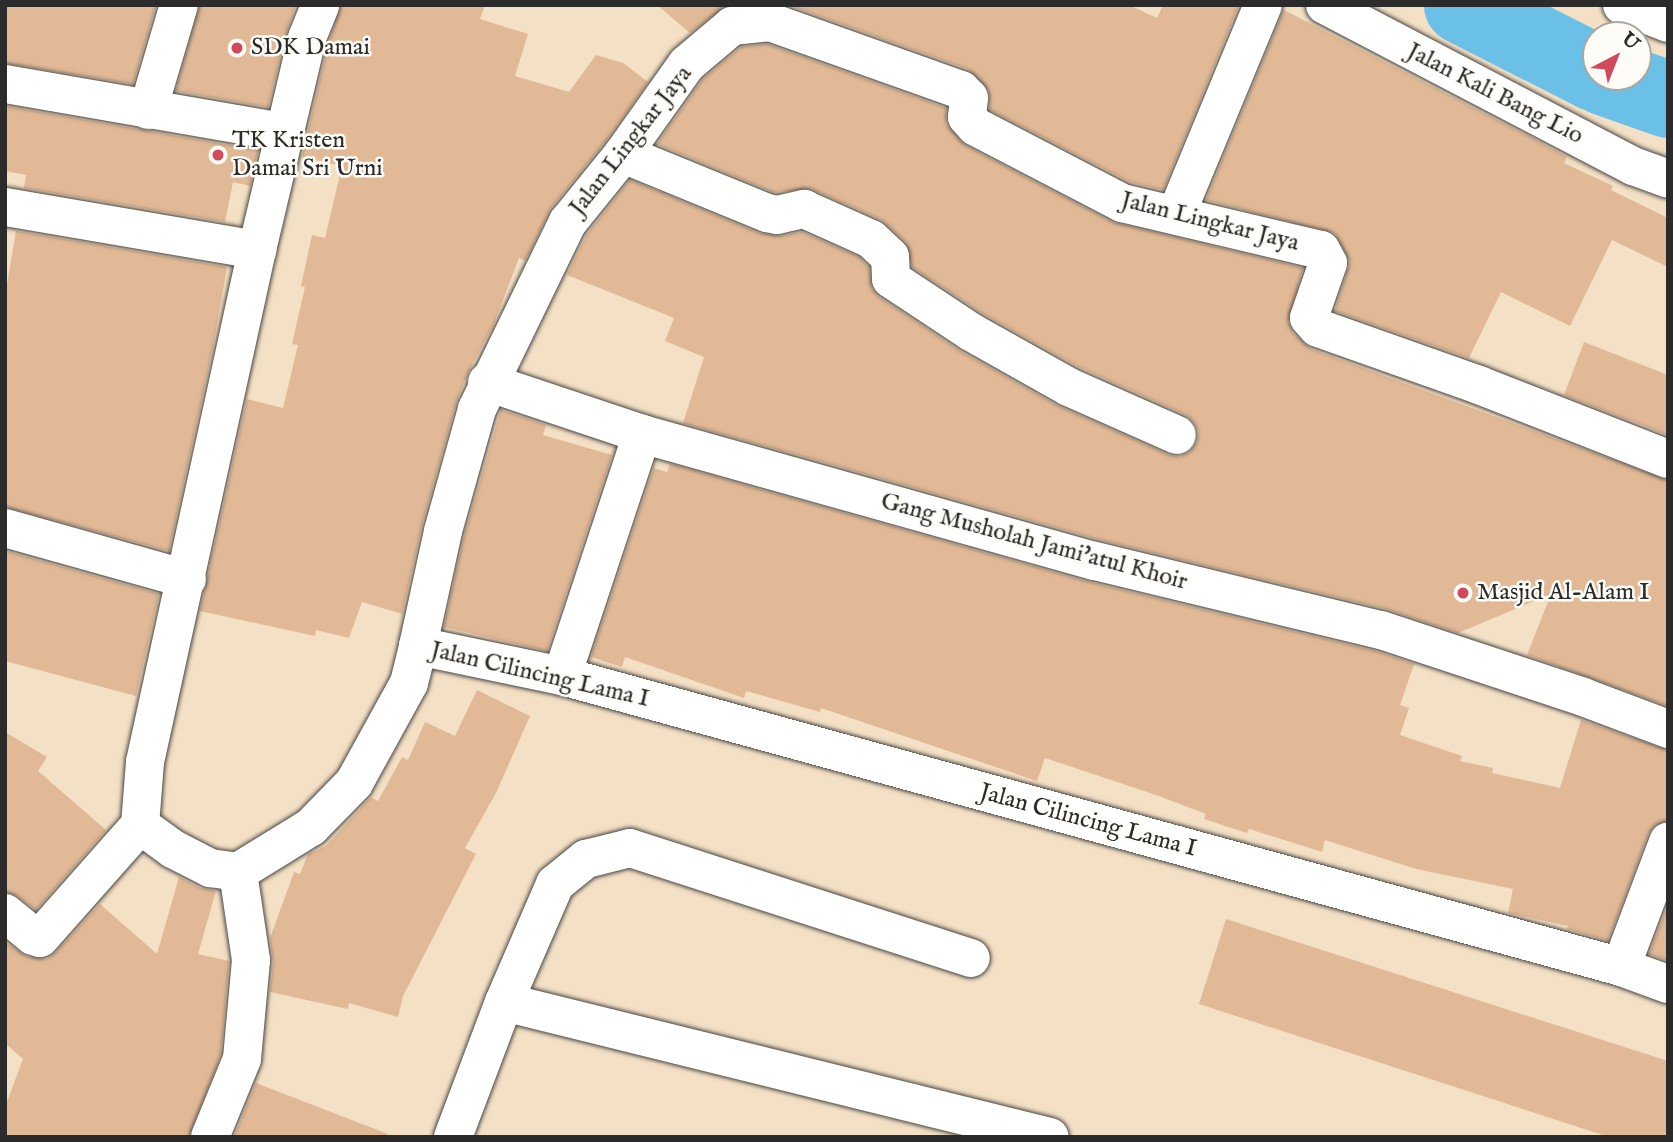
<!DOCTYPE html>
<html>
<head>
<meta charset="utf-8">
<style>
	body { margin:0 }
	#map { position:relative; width:1673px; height:1142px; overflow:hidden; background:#f4e0c5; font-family:"IM FELL English",serif }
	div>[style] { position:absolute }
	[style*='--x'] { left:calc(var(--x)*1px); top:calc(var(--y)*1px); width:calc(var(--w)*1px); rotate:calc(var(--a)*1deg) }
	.river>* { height:77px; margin:-38.5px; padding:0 38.5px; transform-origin:38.5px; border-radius:38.5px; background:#6bc0e8 }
	.building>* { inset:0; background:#e2b996 }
	.roads { filter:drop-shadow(0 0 2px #494642) drop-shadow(0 0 2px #494642) }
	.minor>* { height:38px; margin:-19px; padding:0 19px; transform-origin:19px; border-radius:19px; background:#fff }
	.dots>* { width:19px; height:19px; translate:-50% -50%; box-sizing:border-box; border:4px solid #fdfcf7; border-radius:50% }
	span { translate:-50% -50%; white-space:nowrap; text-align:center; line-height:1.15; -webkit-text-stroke:5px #fdfcf7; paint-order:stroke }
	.poi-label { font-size:24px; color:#2b2b2b }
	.left { translate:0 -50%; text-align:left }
	.street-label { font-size:24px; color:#2b2b2b }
	.frame { position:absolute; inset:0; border:7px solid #2b2b2b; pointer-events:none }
	.north { position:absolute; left:1582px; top:21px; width:70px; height:70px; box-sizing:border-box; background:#fdfcf7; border:2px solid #a9a8a5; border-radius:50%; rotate:42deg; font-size:19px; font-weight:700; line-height:28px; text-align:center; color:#2b2b2b }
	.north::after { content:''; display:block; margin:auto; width:24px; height:32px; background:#d1495b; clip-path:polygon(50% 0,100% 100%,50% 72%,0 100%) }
</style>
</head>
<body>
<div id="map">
	<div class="river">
		<i style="--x:1462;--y:5;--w:150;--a:26.9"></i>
		<i style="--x:1605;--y:77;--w:67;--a:19.2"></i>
	</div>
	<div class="building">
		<i style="clip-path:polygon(5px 5px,156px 5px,133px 84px,5px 63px)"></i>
		<i style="clip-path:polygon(200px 5px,296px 5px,286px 33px,268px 107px,176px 91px)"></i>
		<i style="clip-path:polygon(341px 5px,485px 5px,480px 19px,528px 34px,515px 76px,569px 92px,596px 55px,623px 63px,648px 82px,606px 141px,551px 208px,525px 261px,519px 258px,493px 326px,467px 374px,456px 403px,422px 525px,402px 614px,362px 602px,349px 638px,316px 630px,315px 636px,200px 611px,247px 399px,283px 408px,298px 345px,292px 344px,305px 287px,301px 286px,312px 235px,325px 238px,342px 166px,302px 157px,328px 45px)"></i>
		<i style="clip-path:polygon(657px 5px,727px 5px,690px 33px)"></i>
		<i style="clip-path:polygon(788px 5px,1129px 5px,1157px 18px,1163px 5px,1239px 5px,1163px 190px,1130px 182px,990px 110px,989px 90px,968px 69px)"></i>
		<i style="clip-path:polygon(1284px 10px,1532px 138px,1567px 157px,1564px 163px,1613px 186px,1611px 190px,1668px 218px,1668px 267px,1612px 240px,1570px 326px,1501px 292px,1469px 358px,1335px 311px,1350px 262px,1335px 233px,1206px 200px)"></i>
		<i style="clip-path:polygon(767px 44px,946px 108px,946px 124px,966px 146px,1112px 222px,1303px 268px,1288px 322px,1293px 333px,1311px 349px,1668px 480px,1668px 706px,1527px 655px,1551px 594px,1458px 633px,1386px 609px,1101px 540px,683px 423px,704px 357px,665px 341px,674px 318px,567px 275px,587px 234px,630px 180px,759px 233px,781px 236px,802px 232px,859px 257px,869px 267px,872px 289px,879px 297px,960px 351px,1058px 406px,1169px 455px,1180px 457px,1189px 453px,1197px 443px,1199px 432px,1195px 423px,1186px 415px,1079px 367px,982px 313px,912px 267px,906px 242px,880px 219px,812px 189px,773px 192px,657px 144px,703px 79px,741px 47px)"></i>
		<i style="clip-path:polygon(5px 106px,258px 150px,250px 186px,233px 182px,225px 222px,24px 188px,26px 175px,5px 171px)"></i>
		<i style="clip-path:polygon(16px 231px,227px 267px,213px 347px,169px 551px,5px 507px,5px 296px)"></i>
		<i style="clip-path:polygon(1584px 342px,1668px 375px,1668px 435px,1564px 395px)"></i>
		<i style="clip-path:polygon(501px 410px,546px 425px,543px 435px,612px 455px,547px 651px,444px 627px,464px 536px)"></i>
		<i style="clip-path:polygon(670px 464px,1089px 582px,1375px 651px,1414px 664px,1400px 705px,1409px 708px,1400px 735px,1462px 756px,1460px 761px,1493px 768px,1492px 773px,1560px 788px,1581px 720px,1668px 750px,1668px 821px,1655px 825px,1648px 834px,1608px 941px,1567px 929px,1568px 926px,1508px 913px,1513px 889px,1416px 869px,1325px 840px,1322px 852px,1249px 829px,1247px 833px,1204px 819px,1206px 814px,1156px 795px,1045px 758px,1037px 781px,821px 708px,820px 712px,746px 691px,744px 698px,625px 657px,622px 667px,591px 657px,654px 468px,667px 472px)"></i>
		<i style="clip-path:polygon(5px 551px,159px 594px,136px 696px,5px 661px)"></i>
		<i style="clip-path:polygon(477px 690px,530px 716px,496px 793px,465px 848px,476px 854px,403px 996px,398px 1017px,349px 1003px,348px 1009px,270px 992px,273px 962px,270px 938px,294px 872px,300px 874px,308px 854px,326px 846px,371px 797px,378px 801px,402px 757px,408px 760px,425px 722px,455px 736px)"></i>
		<i style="clip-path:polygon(5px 732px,47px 757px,38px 771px,106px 830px,36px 910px,18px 896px,5px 892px)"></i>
		<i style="clip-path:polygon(179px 877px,200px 888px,216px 891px,198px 954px,229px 961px,221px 1054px,189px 1137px,5px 1137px,5px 1107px,23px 1059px,5px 1043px,5px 942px,27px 957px,47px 959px,56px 952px,100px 904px,157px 954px)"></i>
		<i style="clip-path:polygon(1668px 905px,1668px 961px,1649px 954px)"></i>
		<i style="clip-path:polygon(1226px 919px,1668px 1061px,1668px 1137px,1609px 1137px,1199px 1004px)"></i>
		<i style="clip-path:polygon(256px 1083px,388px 1134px,387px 1137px,234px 1137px)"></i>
	</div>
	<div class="roads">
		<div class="minor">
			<i style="--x:1325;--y:5;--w:348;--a:27.6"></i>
			<i style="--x:1633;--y:166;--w:37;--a:20"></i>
			<i style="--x:1622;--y:5;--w:49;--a:21.4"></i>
			<i style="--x:5;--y:84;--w:283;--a:9.8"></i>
			<i style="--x:148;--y:110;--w:109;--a:-73.6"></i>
			<i style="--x:623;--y:154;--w:156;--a:22.3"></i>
			<i style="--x:767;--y:213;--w:10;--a:11"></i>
			<i style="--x:777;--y:215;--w:28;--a:-13"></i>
			<i style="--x:804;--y:209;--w:73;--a:24.1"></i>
			<i style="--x:871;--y:239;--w:26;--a:43"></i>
			<i style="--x:890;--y:257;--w:22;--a:87"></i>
			<i style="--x:891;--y:279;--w:96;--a:33.5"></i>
			<i style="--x:971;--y:332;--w:112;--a:29.3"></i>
			<i style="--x:1069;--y:387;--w:118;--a:24"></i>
			<i style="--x:5;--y:207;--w:256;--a:9.7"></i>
			<i style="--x:257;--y:250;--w:524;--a:102.34"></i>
			<i style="--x:145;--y:762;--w:63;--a:94.5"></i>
			<i style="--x:140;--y:825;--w:41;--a:36"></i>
			<i style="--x:173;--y:849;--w:42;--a:27.2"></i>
			<i style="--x:210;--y:868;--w:28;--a:8"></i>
			<i style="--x:238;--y:872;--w:86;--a:-31.7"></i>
			<i style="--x:311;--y:827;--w:62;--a:-45.7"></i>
			<i style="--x:354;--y:783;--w:114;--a:-61.2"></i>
			<i style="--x:409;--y:683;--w:38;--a:-76"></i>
			<i style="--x:418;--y:646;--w:147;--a:11.8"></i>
			<i style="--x:562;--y:676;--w:1098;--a:15.36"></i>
			<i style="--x:1621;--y:967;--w:50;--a:19.9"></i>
			<i style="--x:1176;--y:215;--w:227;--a:-67.5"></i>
			<i style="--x:257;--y:250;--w:218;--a:-76.7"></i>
			<i style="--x:307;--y:38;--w:35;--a:-68"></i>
			<i style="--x:487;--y:382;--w:163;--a:18.5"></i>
			<i style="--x:5;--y:528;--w:189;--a:15.7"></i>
			<i style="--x:418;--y:646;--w:118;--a:-77.7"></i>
			<i style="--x:443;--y:531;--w:127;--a:-74.4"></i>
			<i style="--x:477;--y:409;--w:208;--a:-64.1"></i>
			<i style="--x:568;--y:222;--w:87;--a:-51"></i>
			<i style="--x:623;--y:154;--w:110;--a:-54.6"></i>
			<i style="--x:687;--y:64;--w:59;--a:-40.2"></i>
			<i style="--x:732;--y:26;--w:38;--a:-6"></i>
			<i style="--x:770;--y:22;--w:203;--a:19.6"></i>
			<i style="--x:961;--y:90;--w:11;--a:45"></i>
			<i style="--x:969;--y:98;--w:19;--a:96"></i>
			<i style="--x:967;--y:117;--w:13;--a:48"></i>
			<i style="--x:976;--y:127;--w:165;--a:27.5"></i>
			<i style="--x:1122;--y:203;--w:204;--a:13.3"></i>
			<i style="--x:1321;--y:250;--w:15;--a:62"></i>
			<i style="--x:1328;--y:263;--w:58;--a:109.1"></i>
			<i style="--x:1309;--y:318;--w:13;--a:48"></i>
			<i style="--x:1318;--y:328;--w:171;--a:19.5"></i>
			<i style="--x:1479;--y:385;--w:203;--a:21.4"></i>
			<i style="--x:562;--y:676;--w:255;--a:-71.7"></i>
			<i style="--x:642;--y:434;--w:470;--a:15.7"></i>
			<i style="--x:1095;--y:561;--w:294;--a:13.6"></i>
			<i style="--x:1381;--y:630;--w:213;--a:18.3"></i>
			<i style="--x:1583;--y:697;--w:91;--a:20.6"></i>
			<i style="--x:5;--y:913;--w:36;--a:39"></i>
			<i style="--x:33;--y:936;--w:7;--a:16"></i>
			<i style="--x:40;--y:938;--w:151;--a:-48.5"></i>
			<i style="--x:1621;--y:967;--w:134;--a:-69.4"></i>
			<i style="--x:504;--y:1002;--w:562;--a:13.89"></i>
			<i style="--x:210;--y:1137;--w:84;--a:-67.7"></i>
			<i style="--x:242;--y:1059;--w:99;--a:-84.8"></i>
			<i style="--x:251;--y:960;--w:89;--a:-98.4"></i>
			<i style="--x:453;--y:1137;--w:144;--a:-69.3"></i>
			<i style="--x:504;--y:1002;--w:129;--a:-66.6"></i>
			<i style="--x:555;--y:884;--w:40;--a:-39"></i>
			<i style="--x:586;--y:859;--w:45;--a:-14"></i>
			<i style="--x:630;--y:848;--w:358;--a:17.9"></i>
		</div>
	</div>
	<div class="dots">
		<i style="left:237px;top:48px;background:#d1495b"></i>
		<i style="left:218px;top:155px;background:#d1495b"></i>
		<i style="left:1463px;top:593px;background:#d1495b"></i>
	</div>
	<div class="poi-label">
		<span class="left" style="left:251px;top:48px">SDK Damai</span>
		<span class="left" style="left:232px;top:155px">TK Kristen<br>Damai Sri Urni</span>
		<span class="left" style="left:1477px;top:593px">Masjid Al-Alam I</span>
	</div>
	<div class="street-label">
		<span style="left:1495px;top:94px;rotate:27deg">Jalan Kali Bang Lio</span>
		<span style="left:631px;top:141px;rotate:-52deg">Jalan Lingkar Jaya</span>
		<span style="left:1210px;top:222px;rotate:14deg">Jalan Lingkar Jaya</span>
		<span style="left:1034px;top:542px;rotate:15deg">Gang Musholah Jami'atul Khoir</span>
		<span style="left:540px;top:675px;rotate:13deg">Jalan Cilincing Lama I</span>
		<span style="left:1088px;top:821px;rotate:15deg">Jalan Cilincing Lama I</span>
	</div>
	<div class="frame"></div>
	<div class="north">U</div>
</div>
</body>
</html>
